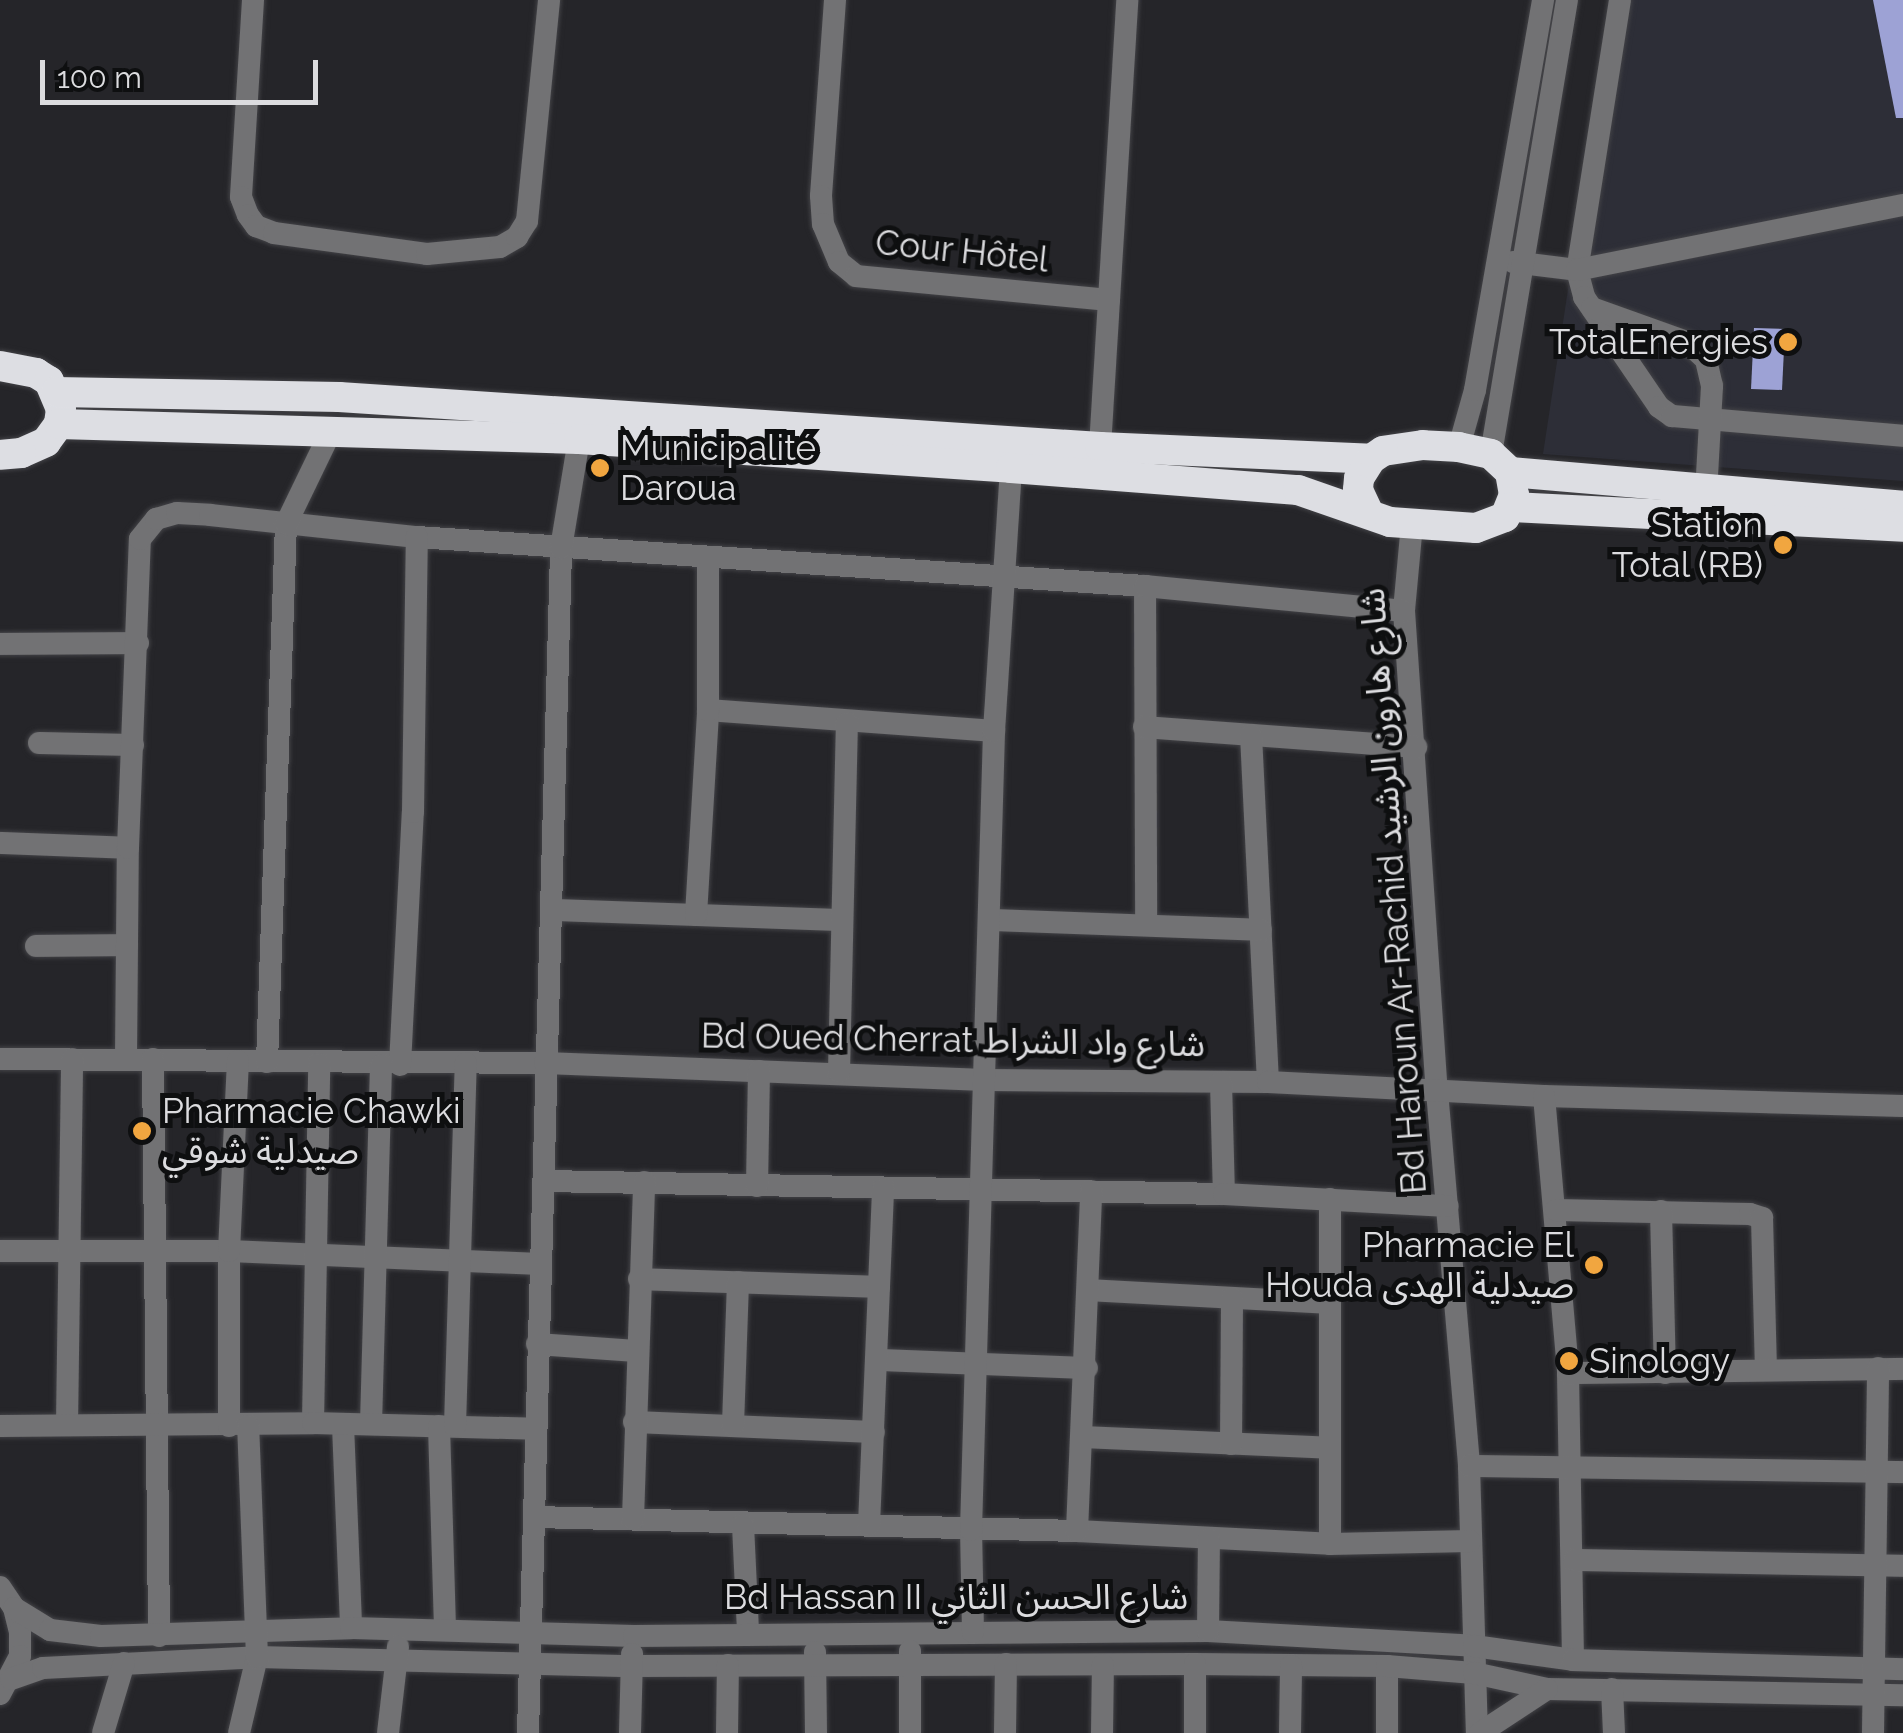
<!DOCTYPE html>
<html>
<head>
<meta charset="utf-8">
<style>
	body { margin:0 }
	#map { position:relative; width:1903px; height:1733px; overflow:hidden; background:#252529; font-family:Raleway,"Noto Sans Arabic",sans-serif }
	div>[style] { position:absolute }
	[style*='--x'] { left:calc(var(--x)*1px); top:calc(var(--y)*1px); width:calc(var(--w)*1px); rotate:calc(var(--a)*1deg) }
	.built>* { inset:0; background:#2d2e37 }
	.building>* { inset:0; background:#9da2d5 }
	.roads { filter:drop-shadow(0 0 2px #424246) drop-shadow(0 0 2px #424246) }
	.minor>* { height:22px; margin:-11px; padding:0 11px; transform-origin:11px; border-radius:11px; background:#727274 }
	.highway>* { height:30px; margin:-15px; padding:0 15px; transform-origin:15px; border-radius:15px; background:#dddee3 }
	.dots>* { width:28px; height:28px; translate:-50% -50%; box-sizing:border-box; border:5px solid #0e0f10; border-radius:50% }
	span { translate:-50% -50%; white-space:nowrap; text-align:center; line-height:1.15; -webkit-text-stroke:10px #0e0f10; paint-order:stroke }
	.street-label { font-size:35px; color:#dcdcdf }
	.poi-label { font-size:35px; color:#dcdcdf }
	.right { translate:-100% -50%; text-align:right }
	.left { translate:0 -50%; text-align:left }
	.scale { position:absolute; left:40px; top:60px; width:278px; height:45px; box-sizing:border-box; border:5px solid #dcdcdf; border-top:0; padding-left:12px; font-size:30px; line-height:35px; white-space:nowrap; color:#dcdcdf; -webkit-text-stroke:8px #0e0f10; paint-order:stroke }
</style>
</head>
<body>
<div id="map">
	<div class="built">
		<i style="clip-path:polygon(1612px 0,1903px 0,1903px 481px,1543px 454px)"></i>
	</div>
	<div class="building">
		<i style="clip-path:polygon(1873px 0,1903px 0,1903px 118px,1896px 118px)"></i>
		<i style="clip-path:polygon(1754px 328px,1785px 329px,1782px 390px,1751px 389px)"></i>
	</div>
	<div class="roads">
		<div class="minor">
			<i style="--x:253;--y:0;--w:197;--a:93.5"></i>
			<i style="--x:241;--y:197;--w:19;--a:69"></i>
			<i style="--x:248;--y:215;--w:14;--a:54"></i>
			<i style="--x:256;--y:226;--w:19;--a:21"></i>
			<i style="--x:274;--y:233;--w:154;--a:7.8"></i>
			<i style="--x:427;--y:254;--w:73;--a:-5.5"></i>
			<i style="--x:500;--y:247;--w:20;--a:-30"></i>
			<i style="--x:517;--y:237;--w:19;--a:-58"></i>
			<i style="--x:527;--y:221;--w:222;--a:-84.3"></i>
			<i style="--x:835;--y:0;--w:196;--a:94.1"></i>
			<i style="--x:821;--y:196;--w:28;--a:86"></i>
			<i style="--x:823;--y:224;--w:41;--a:67.2"></i>
			<i style="--x:839;--y:262;--w:22;--a:39"></i>
			<i style="--x:856;--y:276;--w:254;--a:5.4"></i>
			<i style="--x:1620;--y:0;--w:273;--a:99"></i>
			<i style="--x:1577;--y:270;--w:28;--a:75"></i>
			<i style="--x:1584;--y:297;--w:133;--a:55.7"></i>
			<i style="--x:1659;--y:407;--w:16;--a:35"></i>
			<i style="--x:1672;--y:416;--w:232;--a:4.9"></i>
			<i style="--x:1513;--y:262;--w:64;--a:7.1"></i>
			<i style="--x:1577;--y:270;--w:332;--a:-11.3"></i>
			<i style="--x:1592;--y:308;--w:101;--a:19.7"></i>
			<i style="--x:1687;--y:342;--w:26;--a:43"></i>
			<i style="--x:1706;--y:360;--w:27;--a:77"></i>
			<i style="--x:1712;--y:386;--w:106;--a:93.2"></i>
			<i style="--x:1100;--y:447;--w:448;--a:-86.5"></i>
			<i style="--x:1459;--y:447;--w:59;--a:-74.3"></i>
			<i style="--x:1475;--y:390;--w:396;--a:-80.1"></i>
			<i style="--x:1491;--y:454;--w:460;--a:-80.5"></i>
			<i style="--x:1412;--y:524;--w:87;--a:95.3"></i>
			<i style="--x:1404;--y:611;--w:481;--a:86.1"></i>
			<i style="--x:1437;--y:1091;--w:376;--a:85.1"></i>
			<i style="--x:1469;--y:1466;--w:267;--a:88.3"></i>
			<i style="--x:1145;--y:586;--w:337;--a:89.8"></i>
			<i style="--x:0;--y:644;--w:138;--a:-0.4"></i>
			<i style="--x:708;--y:710;--w:287;--a:4.2"></i>
			<i style="--x:1144;--y:727;--w:273;--a:4.2"></i>
			<i style="--x:1251;--y:735;--w:347;--a:87.2"></i>
			<i style="--x:39;--y:743;--w:94;--a:1.2"></i>
			<i style="--x:0;--y:843;--w:128;--a:2.2"></i>
			<i style="--x:552;--y:910;--w:290;--a:2"></i>
			<i style="--x:696;--y:915;--w:205;--a:-86.6"></i>
			<i style="--x:708;--y:710;--w:153;--a:-90"></i>
			<i style="--x:990;--y:920;--w:271;--a:2.1"></i>
			<i style="--x:36;--y:946;--w:91;--a:-0.6"></i>
			<i style="--x:126;--y:1058;--w:210;--a:-89.5"></i>
			<i style="--x:128;--y:848;--w:309;--a:-87.8"></i>
			<i style="--x:140;--y:539;--w:26;--a:-51"></i>
			<i style="--x:156;--y:519;--w:22;--a:-16"></i>
			<i style="--x:177;--y:513;--w:33;--a:3"></i>
			<i style="--x:210;--y:515;--w:208;--a:6.1"></i>
			<i style="--x:417;--y:537;--w:730;--a:3.85"></i>
			<i style="--x:1145;--y:586;--w:260;--a:5.5"></i>
			<i style="--x:0;--y:1059;--w:545;--a:0.42"></i>
			<i style="--x:545;--y:1063;--w:440;--a:2.2"></i>
			<i style="--x:985;--y:1080;--w:283;--a:0.4"></i>
			<i style="--x:1268;--y:1082;--w:276;--a:2.9"></i>
			<i style="--x:1544;--y:1096;--w:359;--a:1.6"></i>
			<i style="--x:153;--y:1059;--w:577;--a:89.4"></i>
			<i style="--x:267;--y:1062;--w:538;--a:-87.98"></i>
			<i style="--x:286;--y:524;--w:103;--a:-64.2"></i>
			<i style="--x:400;--y:1065;--w:253;--a:-87.1"></i>
			<i style="--x:413;--y:812;--w:275;--a:-89.2"></i>
			<i style="--x:839;--y:1072;--w:349;--a:-88.7"></i>
			<i style="--x:1221;--y:1082;--w:112;--a:88.5"></i>
			<i style="--x:1544;--y:1096;--w:278;--a:85"></i>
			<i style="--x:1568;--y:1373;--w:287;--a:89"></i>
			<i style="--x:545;--y:1181;--w:679;--a:1.1"></i>
			<i style="--x:1224;--y:1194;--w:224;--a:3.1"></i>
			<i style="--x:757;--y:1186;--w:115;--a:-89"></i>
			<i style="--x:1556;--y:1210;--w:194;--a:1.2"></i>
			<i style="--x:1750;--y:1214;--w:13;--a:18"></i>
			<i style="--x:1762;--y:1218;--w:149;--a:88.5"></i>
			<i style="--x:1661;--y:1211;--w:162;--a:88.6"></i>
			<i style="--x:0;--y:1251;--w:229;--a:0"></i>
			<i style="--x:229;--y:1251;--w:311;--a:2.4"></i>
			<i style="--x:639;--y:1279;--w:240;--a:1.9"></i>
			<i style="--x:1089;--y:1290;--w:241;--a:3.1"></i>
			<i style="--x:537;--y:1344;--w:99;--a:4"></i>
			<i style="--x:879;--y:1360;--w:208;--a:2.2"></i>
			<i style="--x:1568;--y:1373;--w:335;--a:-0.7"></i>
			<i style="--x:634;--y:1422;--w:240;--a:2.4"></i>
			<i style="--x:313;--y:1423;--w:359;--a:-89"></i>
			<i style="--x:371;--y:1424;--w:359;--a:-88.4"></i>
			<i style="--x:67;--y:1425;--w:366;--a:-89.2"></i>
			<i style="--x:343;--y:1425;--w:203;--a:87.7"></i>
			<i style="--x:733;--y:1425;--w:143;--a:-88"></i>
			<i style="--x:0;--y:1426;--w:313;--a:-0.5"></i>
			<i style="--x:313;--y:1423;--w:223;--a:1.5"></i>
			<i style="--x:229;--y:1426;--w:175;--a:-90"></i>
			<i style="--x:229;--y:1251;--w:190;--a:-87.3"></i>
			<i style="--x:439;--y:1426;--w:203;--a:88.3"></i>
			<i style="--x:455;--y:1426;--w:363;--a:-88.3"></i>
			<i style="--x:1082;--y:1437;--w:248;--a:2.5"></i>
			<i style="--x:1231;--y:1444;--w:146;--a:-89.6"></i>
			<i style="--x:1469;--y:1466;--w:434;--a:0.8"></i>
			<i style="--x:535;--y:1517;--w:542;--a:1.48"></i>
			<i style="--x:1077;--y:1531;--w:253;--a:2.9"></i>
			<i style="--x:1330;--y:1544;--w:140;--a:-1.2"></i>
			<i style="--x:633;--y:1519;--w:337;--a:-88.1"></i>
			<i style="--x:743;--y:1525;--w:108;--a:87.3"></i>
			<i style="--x:869;--y:1525;--w:336;--a:-87.6"></i>
			<i style="--x:1077;--y:1531;--w:340;--a:-87.6"></i>
			<i style="--x:1330;--y:1544;--w:345;--a:-90"></i>
			<i style="--x:1574;--y:1560;--w:329;--a:1"></i>
			<i style="--x:0;--y:1587;--w:25;--a:56"></i>
			<i style="--x:14;--y:1608;--w:25;--a:76"></i>
			<i style="--x:20;--y:1632;--w:24;--a:90"></i>
			<i style="--x:20;--y:1656;--w:43;--a:117.8"></i>
			<i style="--x:14;--y:1608;--w:42;--a:31.4"></i>
			<i style="--x:50;--y:1630;--w:51;--a:6.7"></i>
			<i style="--x:101;--y:1636;--w:250;--a:-1.8"></i>
			<i style="--x:351;--y:1628;--w:283;--a:1.6"></i>
			<i style="--x:634;--y:1636;--w:574;--a:-0.5"></i>
			<i style="--x:1208;--y:1631;--w:266;--a:3.2"></i>
			<i style="--x:1474;--y:1646;--w:100;--a:8"></i>
			<i style="--x:1573;--y:1660;--w:330;--a:1.6"></i>
			<i style="--x:1208;--y:1631;--w:92;--a:-89.4"></i>
			<i style="--x:973;--y:1632;--w:102;--a:-91.1"></i>
			<i style="--x:971;--y:1530;--w:799;--a:-88.35"></i>
			<i style="--x:994;--y:731;--w:264;--a:-86.3"></i>
			<i style="--x:910;--y:1651;--w:82;--a:90"></i>
			<i style="--x:815;--y:1652;--w:81;--a:89.3"></i>
			<i style="--x:1387;--y:1666;--w:67;--a:90"></i>
			<i style="--x:11;--y:1679;--w:34;--a:-19"></i>
			<i style="--x:43;--y:1668;--w:214;--a:-2.9"></i>
			<i style="--x:257;--y:1657;--w:375;--a:1.4"></i>
			<i style="--x:632;--y:1666;--w:563;--a:-0.2"></i>
			<i style="--x:1195;--y:1664;--w:192;--a:0.6"></i>
			<i style="--x:1387;--y:1666;--w:87;--a:4.6"></i>
			<i style="--x:1474;--y:1673;--w:75;--a:12.4"></i>
			<i style="--x:1547;--y:1689;--w:356;--a:1"></i>
			<i style="--x:1612;--y:1689;--w:44;--a:87.4"></i>
			<i style="--x:103;--y:1733;--w:73;--a:-73.3"></i>
			<i style="--x:239;--y:1733;--w:78;--a:-76.7"></i>
			<i style="--x:257;--y:1657;--w:231;--a:-92.2"></i>
			<i style="--x:388;--y:1733;--w:87;--a:-83.4"></i>
			<i style="--x:528;--y:1733;--w:1185;--a:-88.4"></i>
			<i style="--x:561;--y:548;--w:110;--a:-80.6"></i>
			<i style="--x:630;--y:1733;--w:79;--a:-88.5"></i>
			<i style="--x:727;--y:1733;--w:68;--a:-89.2"></i>
			<i style="--x:1005;--y:1733;--w:69;--a:-89.2"></i>
			<i style="--x:1102;--y:1733;--w:68;--a:-89.2"></i>
			<i style="--x:1195;--y:1733;--w:69;--a:-90"></i>
			<i style="--x:1290;--y:1733;--w:67;--a:-89.1"></i>
			<i style="--x:1480;--y:1733;--w:80;--a:-33.3"></i>
			<i style="--x:1873;--y:1733;--w:365;--a:-89.2"></i>
		</div>
		<div class="highway">
			<i style="--x:0;--y:366;--w:37;--a:11"></i>
			<i style="--x:36;--y:373;--w:15;--a:32"></i>
			<i style="--x:49;--y:381;--w:30;--a:67"></i>
			<i style="--x:61;--y:409;--w:15;--a:98"></i>
			<i style="--x:59;--y:424;--w:22;--a:126"></i>
			<i style="--x:46;--y:442;--w:27;--a:156"></i>
			<i style="--x:21;--y:453;--w:21;--a:175"></i>
			<i style="--x:56;--y:392;--w:283;--a:1"></i>
			<i style="--x:339;--y:397;--w:763;--a:3.76"></i>
			<i style="--x:1100;--y:447;--w:271;--a:2.5"></i>
			<i style="--x:59;--y:424;--w:520;--a:1.65"></i>
			<i style="--x:579;--y:439;--w:433;--a:3.8"></i>
			<i style="--x:1011;--y:468;--w:288;--a:4.4"></i>
			<i style="--x:1298;--y:490;--w:97;--a:19.2"></i>
			<i style="--x:1390;--y:522;--w:86;--a:4"></i>
			<i style="--x:1476;--y:528;--w:31;--a:-21"></i>
			<i style="--x:1505;--y:517;--w:24;--a:-68"></i>
			<i style="--x:1514;--y:495;--w:23;--a:-100"></i>
			<i style="--x:1510;--y:472;--w:26;--a:-137"></i>
			<i style="--x:1491;--y:454;--w:33;--a:-168"></i>
			<i style="--x:1459;--y:447;--w:36;--a:-177"></i>
			<i style="--x:1423;--y:445;--w:40;--a:171.5"></i>
			<i style="--x:1383;--y:451;--w:14;--a:146"></i>
			<i style="--x:1371;--y:459;--w:22;--a:122"></i>
			<i style="--x:1359;--y:478;--w:12;--a:95"></i>
			<i style="--x:1358;--y:490;--w:23;--a:65"></i>
			<i style="--x:1510;--y:472;--w:394;--a:4.9"></i>
			<i style="--x:1512;--y:507;--w:392;--a:2.9"></i>
		</div>
	</div>
	<div class="dots">
		<i style="left:1788px;top:342px;background:#f1a640"></i>
		<i style="left:600px;top:468px;background:#f1a640"></i>
		<i style="left:1783px;top:545px;background:#f1a640"></i>
		<i style="left:142px;top:1131px;background:#f1a640"></i>
		<i style="left:1594px;top:1265px;background:#f1a640"></i>
		<i style="left:1569px;top:1361px;background:#f1a640"></i>
	</div>
	<div class="street-label">
		<span style="left:962px;top:251px;rotate:6deg">Cour Hôtel</span>
		<span style="left:1393px;top:891px;rotate:-94deg">Bd Haroun Ar-Rachid شارع هارون الرشيد</span>
		<span style="left:953px;top:1040px;rotate:1deg">Bd Oued Cherrat شارع واد الشراط</span>
		<span style="left:956px;top:1597px">Bd Hassan II شارع الحسن الثاني</span>
	</div>
	<div class="poi-label">
		<span class="right" style="left:1768px;top:342px">TotalEnergies</span>
		<span class="left" style="left:620px;top:468px">Municipalité<br>Daroua</span>
		<span class="right" style="left:1763px;top:545px">Station<br>Total (RB)</span>
		<span class="left" style="left:162px;top:1131px">Pharmacie Chawki<br>صيدلية شوقي</span>
		<span class="right" style="left:1574px;top:1265px">Pharmacie El<br>Houda صيدلية الهدى</span>
		<span class="left" style="left:1589px;top:1361px">Sinology</span>
	</div>
	<div class="scale">100 m</div>
</div>
</body>
</html>
